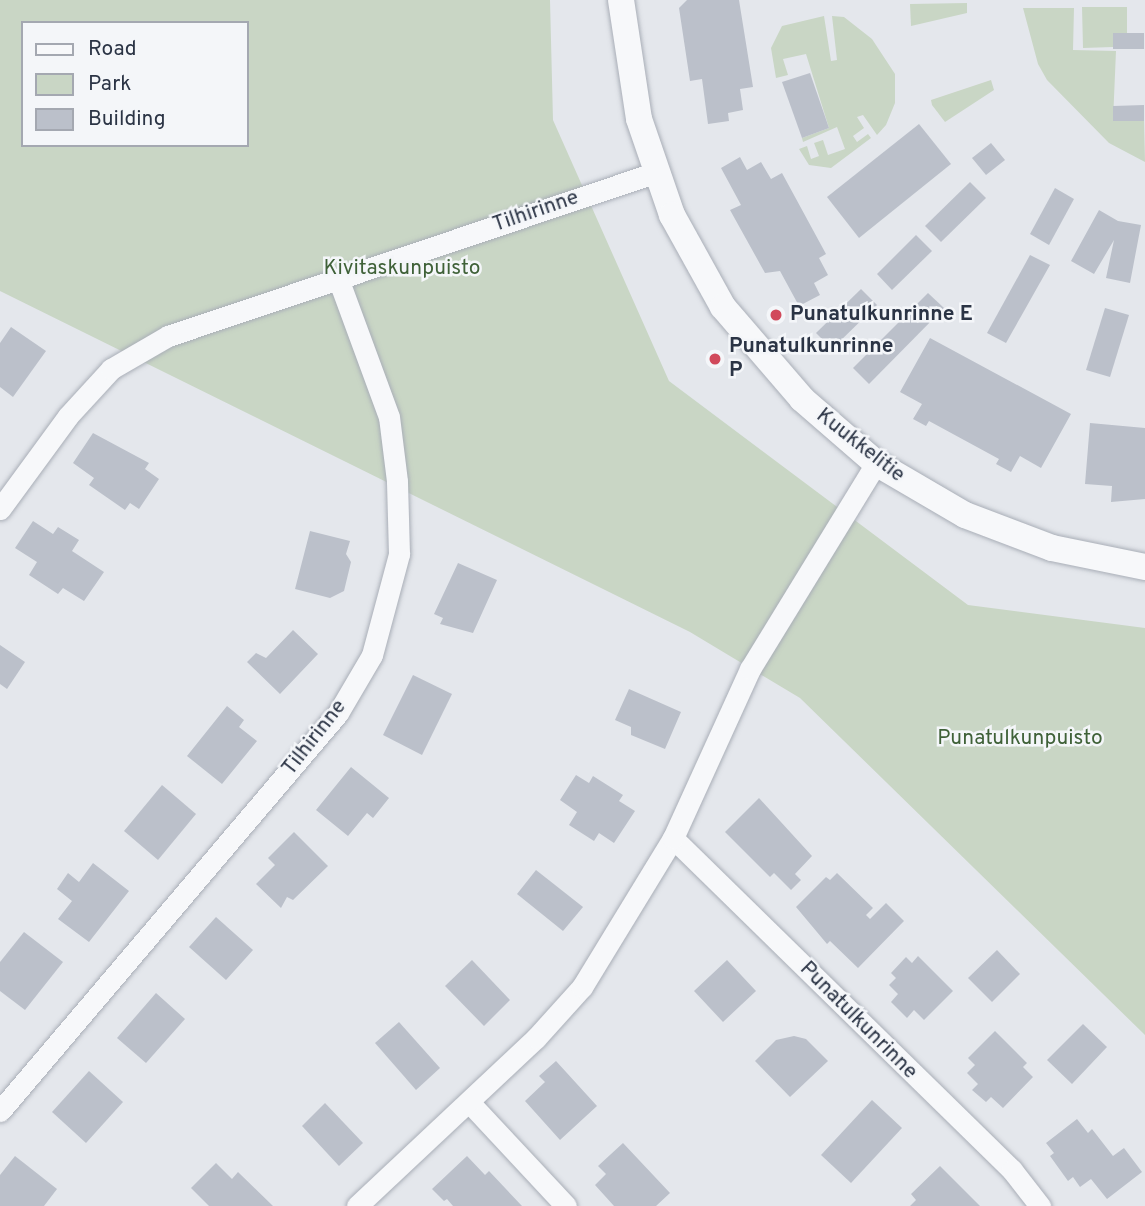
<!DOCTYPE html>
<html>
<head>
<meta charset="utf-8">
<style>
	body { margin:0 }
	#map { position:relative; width:1145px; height:1206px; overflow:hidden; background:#e4e7ec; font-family:Overpass,sans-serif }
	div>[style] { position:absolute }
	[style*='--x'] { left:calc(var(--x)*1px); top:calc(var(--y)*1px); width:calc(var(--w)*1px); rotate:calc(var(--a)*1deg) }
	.green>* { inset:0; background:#c9d6c5 }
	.building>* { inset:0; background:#bbc0ca }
	.roads { filter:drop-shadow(0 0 2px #a9aeb7) drop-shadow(0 0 2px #a9aeb7) }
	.minor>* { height:21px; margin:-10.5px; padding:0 10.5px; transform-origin:10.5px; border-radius:10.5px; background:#f7f8fa }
	.tertiary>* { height:26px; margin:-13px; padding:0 13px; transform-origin:13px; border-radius:13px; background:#f7f8fa }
	.dots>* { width:19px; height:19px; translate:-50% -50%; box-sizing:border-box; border:4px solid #f4f6f9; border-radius:50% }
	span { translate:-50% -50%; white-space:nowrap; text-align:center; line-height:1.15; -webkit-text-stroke:5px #f4f6f9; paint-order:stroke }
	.street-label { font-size:21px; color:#2b3445 }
	.park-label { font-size:21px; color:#3f6138 }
	.poi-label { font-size:21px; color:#2b3445; font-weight:700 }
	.left { translate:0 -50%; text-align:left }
	.legend { position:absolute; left:21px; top:21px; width:228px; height:126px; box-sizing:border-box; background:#f4f6f9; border:2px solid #a4a8b1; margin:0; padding:9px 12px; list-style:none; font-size:21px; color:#2b3445 }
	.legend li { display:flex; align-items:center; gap:14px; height:35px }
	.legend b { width:35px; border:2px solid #a4a8b1 }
</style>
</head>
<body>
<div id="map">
	<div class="green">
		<i style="clip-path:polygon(evenodd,0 0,550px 0,553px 120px,669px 381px,968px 605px,1145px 628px,1145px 1035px,800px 698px,690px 632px,0 291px,0 0,23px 23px,247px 23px,247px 145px,23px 145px,23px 23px)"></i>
		<i style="clip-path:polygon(967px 3px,967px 13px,911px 26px,910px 4px)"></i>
		<i style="clip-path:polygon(1082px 7px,1127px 7px,1127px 33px,1113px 33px,1113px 47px,1083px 48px)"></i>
		<i style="clip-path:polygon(1023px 8px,1074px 8px,1073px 50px,1116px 51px,1113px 121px,1144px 121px,1145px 162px,1109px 143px,1047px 80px,1038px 64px)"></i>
		<i style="clip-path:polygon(824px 16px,831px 61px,837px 60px,832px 16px,844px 17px,872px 39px,895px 74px,895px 103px,886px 125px,877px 135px,863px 115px,857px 117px,864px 128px,853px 136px,857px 142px,868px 134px,871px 138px,831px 168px,809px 165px,799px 149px,807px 146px,811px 159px,819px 156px,814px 143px,823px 140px,828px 155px,845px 149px,837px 127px,803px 142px,802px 138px,829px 128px,806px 54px,783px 59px,788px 75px,776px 78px,771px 48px,782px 26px)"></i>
		<i style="clip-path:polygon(991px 80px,994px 90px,945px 122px,932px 105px,931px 100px)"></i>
	</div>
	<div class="building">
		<i style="clip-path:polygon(687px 0,739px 0,753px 87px,740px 89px,743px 110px,728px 113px,729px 121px,708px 124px,702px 79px,690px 81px,679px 8px)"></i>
		<i style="clip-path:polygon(1113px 33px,1144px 33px,1144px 49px,1113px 49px)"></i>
		<i style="clip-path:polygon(810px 73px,829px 128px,802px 138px,782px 82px)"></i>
		<i style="clip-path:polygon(1144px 105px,1144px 121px,1113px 121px,1113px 106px)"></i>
		<i style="clip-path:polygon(919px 124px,951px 164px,859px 238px,827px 197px)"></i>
		<i style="clip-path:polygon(991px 143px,1005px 160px,986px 175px,972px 158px)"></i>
		<i style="clip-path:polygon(740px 157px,747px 170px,761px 162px,771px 179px,782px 173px,826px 254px,819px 258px,828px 275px,814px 283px,820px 295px,799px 306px,780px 271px,765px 273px,730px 210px,741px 205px,721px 168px)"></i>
		<i style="clip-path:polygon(970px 182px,986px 198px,941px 242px,925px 226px)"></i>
		<i style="clip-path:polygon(1055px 188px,1074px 199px,1049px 245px,1030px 234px)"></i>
		<i style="clip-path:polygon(1099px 210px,1118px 221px,1141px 225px,1130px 283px,1106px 278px,1114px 240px,1094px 274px,1071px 261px)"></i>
		<i style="clip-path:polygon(916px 235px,932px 251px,892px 290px,877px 274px)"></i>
		<i style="clip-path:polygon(1030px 255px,1050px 265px,1006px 343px,987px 333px)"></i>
		<i style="clip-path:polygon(861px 289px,877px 305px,832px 349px,816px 333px)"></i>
		<i style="clip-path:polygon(928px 293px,944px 308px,869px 384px,853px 368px)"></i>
		<i style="clip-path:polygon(1105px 308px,1129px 315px,1110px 377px,1086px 370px)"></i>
		<i style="clip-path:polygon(11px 327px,46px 351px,13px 397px,0 387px,0 343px)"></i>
		<i style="clip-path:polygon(930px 338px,1071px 414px,1041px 468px,1020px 456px,1011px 472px,996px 464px,999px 459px,929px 421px,926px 426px,913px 419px,922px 404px,900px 392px)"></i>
		<i style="clip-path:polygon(1090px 423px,1145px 428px,1145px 499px,1111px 502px,1112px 486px,1085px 484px)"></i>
		<i style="clip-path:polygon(93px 433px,149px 463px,145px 469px,159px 479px,139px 509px,130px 503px,125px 510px,89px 485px,94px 478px,73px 463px)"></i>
		<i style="clip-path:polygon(33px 521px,53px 534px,58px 527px,79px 540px,72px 551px,104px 572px,84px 601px,63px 588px,58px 594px,29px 575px,37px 562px,15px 548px)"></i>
		<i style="clip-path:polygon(310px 531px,350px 541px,346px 554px,351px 562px,344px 591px,330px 598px,295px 589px)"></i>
		<i style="clip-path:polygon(458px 563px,497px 580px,473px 633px,440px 624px,443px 618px,434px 614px)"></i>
		<i style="clip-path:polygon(293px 630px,318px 654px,280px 694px,247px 662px,256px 653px,266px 658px)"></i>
		<i style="clip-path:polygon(0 645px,25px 662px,7px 689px,0 684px)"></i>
		<i style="clip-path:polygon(413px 675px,452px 694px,422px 755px,383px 735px)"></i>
		<i style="clip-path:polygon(629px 689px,681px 712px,665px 749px,631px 735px,631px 727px,615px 720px)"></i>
		<i style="clip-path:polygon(227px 706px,244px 720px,239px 727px,257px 741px,222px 784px,187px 756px)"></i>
		<i style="clip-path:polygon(351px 767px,389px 798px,373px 818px,367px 813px,348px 836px,316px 810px)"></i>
		<i style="clip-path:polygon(576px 775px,589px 783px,593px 776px,623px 795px,619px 801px,635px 811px,614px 843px,599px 833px,594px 841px,569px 825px,577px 812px,560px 800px)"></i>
		<i style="clip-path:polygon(162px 785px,196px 814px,158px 860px,124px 831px)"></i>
		<i style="clip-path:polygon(759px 798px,812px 856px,795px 874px,801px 880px,791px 890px,774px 873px,770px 877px,725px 832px)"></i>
		<i style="clip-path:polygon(294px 832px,328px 866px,293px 900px,287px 897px,281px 908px,256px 884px,275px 865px,268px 858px)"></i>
		<i style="clip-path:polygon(93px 863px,129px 891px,89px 942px,58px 919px,72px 901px,57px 889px,68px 873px,79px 882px)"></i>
		<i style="clip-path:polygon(536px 870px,583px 907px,563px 931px,517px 894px)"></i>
		<i style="clip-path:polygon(837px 873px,873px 908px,866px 915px,870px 919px,886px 903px,904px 921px,858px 968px,830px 941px,827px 944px,796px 907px,826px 877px,830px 880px)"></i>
		<i style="clip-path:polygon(216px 917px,253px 950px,226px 980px,189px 947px)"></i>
		<i style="clip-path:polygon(24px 932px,63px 962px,25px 1010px,0 991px,0 962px)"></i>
		<i style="clip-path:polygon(997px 950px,1020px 974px,992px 1002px,968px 978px)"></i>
		<i style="clip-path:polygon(918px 956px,953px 991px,924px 1020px,914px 1010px,907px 1018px,891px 1002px,898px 994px,889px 985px,896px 978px,891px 973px,906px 957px,912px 963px)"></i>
		<i style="clip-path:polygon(472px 960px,510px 1000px,484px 1026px,445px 986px)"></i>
		<i style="clip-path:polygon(727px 960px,756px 991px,723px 1022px,694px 991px)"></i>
		<i style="clip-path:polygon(156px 993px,185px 1019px,146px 1063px,117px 1038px)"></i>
		<i style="clip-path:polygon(399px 1022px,440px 1068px,416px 1090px,375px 1043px)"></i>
		<i style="clip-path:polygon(1083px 1024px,1107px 1047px,1072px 1084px,1047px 1060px)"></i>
		<i style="clip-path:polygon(995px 1031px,1027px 1063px,1023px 1067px,1033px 1077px,1003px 1108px,991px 1097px,986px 1102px,972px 1090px,978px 1084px,967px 1073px,975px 1065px,968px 1058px)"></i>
		<i style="clip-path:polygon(794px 1036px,806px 1039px,828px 1061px,790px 1097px,755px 1061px,776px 1040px)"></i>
		<i style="clip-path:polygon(556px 1061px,597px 1106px,560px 1140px,525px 1101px,545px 1082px,539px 1076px)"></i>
		<i style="clip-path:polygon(89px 1071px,123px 1102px,86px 1143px,52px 1112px)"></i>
		<i style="clip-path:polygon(872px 1100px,902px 1128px,851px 1183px,821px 1155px)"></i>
		<i style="clip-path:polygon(325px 1103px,363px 1143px,339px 1166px,302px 1126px)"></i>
		<i style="clip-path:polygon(1077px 1119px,1088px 1133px,1092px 1129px,1113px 1156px,1124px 1148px,1142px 1172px,1107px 1199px,1091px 1179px,1080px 1187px,1073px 1177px,1068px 1181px,1050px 1156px,1054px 1153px,1046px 1143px)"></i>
		<i style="clip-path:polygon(623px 1143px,670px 1193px,656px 1206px,614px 1206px,595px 1185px,606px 1174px,598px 1166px)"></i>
		<i style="clip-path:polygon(15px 1156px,57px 1189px,44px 1206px,0 1206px,0 1175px)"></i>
		<i style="clip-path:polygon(467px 1156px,485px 1175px,489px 1171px,522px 1206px,453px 1206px,447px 1199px,444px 1201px,432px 1189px)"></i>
		<i style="clip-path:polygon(216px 1163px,232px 1179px,238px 1172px,273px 1206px,209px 1206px,191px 1188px)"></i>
		<i style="clip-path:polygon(940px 1166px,980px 1206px,910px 1206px,916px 1200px,911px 1194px)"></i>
	</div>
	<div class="roads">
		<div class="minor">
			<i style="--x:0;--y:509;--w:115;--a:-53.8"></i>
			<i style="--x:68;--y:416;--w:64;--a:-47.5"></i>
			<i style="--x:111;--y:369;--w:66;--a:-30.1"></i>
			<i style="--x:168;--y:336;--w:513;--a:-18.54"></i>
			<i style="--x:673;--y:838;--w:474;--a:44.4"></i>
			<i style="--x:1012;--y:1170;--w:46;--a:52.1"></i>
			<i style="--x:469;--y:1102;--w:142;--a:47"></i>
			<i style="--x:0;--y:1111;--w:522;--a:-49.66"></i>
			<i style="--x:338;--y:713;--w:67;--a:-59.6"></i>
			<i style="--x:372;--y:655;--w:105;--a:-75"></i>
			<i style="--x:399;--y:554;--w:73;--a:-91.6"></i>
			<i style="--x:397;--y:481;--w:64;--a:-97.1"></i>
			<i style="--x:389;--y:417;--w:145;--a:-110.2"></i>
			<i style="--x:357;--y:1206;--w:245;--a:-43.2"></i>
			<i style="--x:536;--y:1038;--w:69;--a:-48"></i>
			<i style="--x:582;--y:987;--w:175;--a:-58.6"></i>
			<i style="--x:673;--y:838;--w:186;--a:-65.5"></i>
			<i style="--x:750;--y:669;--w:241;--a:-58.5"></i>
		</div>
		<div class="tertiary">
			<i style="--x:621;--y:0;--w:120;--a:81.4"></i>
			<i style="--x:639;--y:119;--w:102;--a:71"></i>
			<i style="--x:672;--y:215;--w:105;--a:61"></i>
			<i style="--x:723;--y:307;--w:121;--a:49.3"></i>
			<i style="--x:802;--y:399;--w:98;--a:40.9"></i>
			<i style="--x:876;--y:463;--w:103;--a:30.3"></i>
			<i style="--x:965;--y:515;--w:93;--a:20.8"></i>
			<i style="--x:1052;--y:548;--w:95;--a:11.5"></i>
		</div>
	</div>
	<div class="dots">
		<i style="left:776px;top:315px;background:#d1495b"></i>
		<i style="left:715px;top:359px;background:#d1495b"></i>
	</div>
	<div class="street-label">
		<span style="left:536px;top:212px;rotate:-19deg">Tilhirinne</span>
		<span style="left:860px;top:446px;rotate:38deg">Kuukkelitie</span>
		<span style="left:315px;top:738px;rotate:-52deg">Tilhirinne</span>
		<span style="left:858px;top:1021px;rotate:45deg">Punatulkunrinne</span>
	</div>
	<div class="park-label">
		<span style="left:402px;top:269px">Kivitaskunpuisto</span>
		<span style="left:1020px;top:739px">Punatulkunpuisto</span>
	</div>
	<div class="poi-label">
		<span class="left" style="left:790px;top:315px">Punatulkunrinne E</span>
		<span class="left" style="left:729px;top:359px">Punatulkunrinne<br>P</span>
	</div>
	<ul class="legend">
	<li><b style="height:9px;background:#f7f8fa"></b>Road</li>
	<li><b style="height:19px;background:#c9d6c5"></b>Park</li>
	<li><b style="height:19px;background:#bbc0ca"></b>Building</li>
	</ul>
</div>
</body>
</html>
